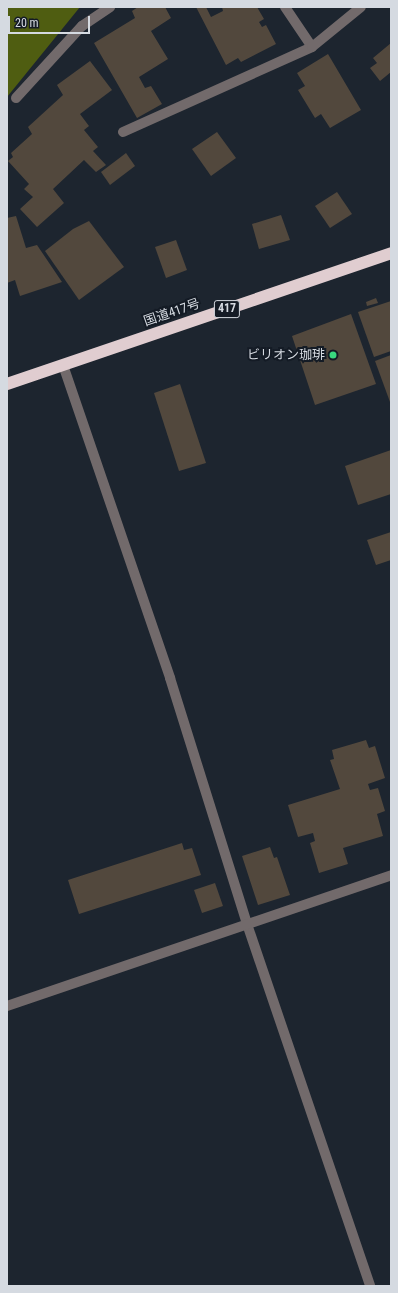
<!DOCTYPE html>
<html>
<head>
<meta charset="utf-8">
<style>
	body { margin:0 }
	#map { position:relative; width:398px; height:1293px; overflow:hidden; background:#1d252f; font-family:"Roboto Condensed","Noto Sans JP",sans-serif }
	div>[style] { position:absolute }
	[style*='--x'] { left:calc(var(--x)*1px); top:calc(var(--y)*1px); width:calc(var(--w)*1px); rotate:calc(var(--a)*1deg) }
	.forest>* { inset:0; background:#4f5d11 }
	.building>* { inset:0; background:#52483d }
	.minor>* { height:10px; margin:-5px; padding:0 5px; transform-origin:5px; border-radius:5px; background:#726a6b }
	.highway>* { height:12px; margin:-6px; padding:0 6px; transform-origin:6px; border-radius:6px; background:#e0cdd0 }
	.dots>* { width:11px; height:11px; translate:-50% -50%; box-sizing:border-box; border:2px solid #141b25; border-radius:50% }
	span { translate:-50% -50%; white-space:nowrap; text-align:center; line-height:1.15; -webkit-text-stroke:4px #141b25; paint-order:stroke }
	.shield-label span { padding:1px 3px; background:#141b25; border:1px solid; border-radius:3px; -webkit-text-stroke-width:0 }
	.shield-label { font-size:12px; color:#d5dae1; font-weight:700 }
	.street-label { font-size:13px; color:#d5dae1 }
	.poi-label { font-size:13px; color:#d5dae1 }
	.right { translate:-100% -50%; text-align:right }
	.frame { position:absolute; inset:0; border:8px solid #d5dae1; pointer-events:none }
	.scale { position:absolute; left:8px; top:16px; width:82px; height:18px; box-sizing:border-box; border:2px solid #d5dae1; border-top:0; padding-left:5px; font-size:12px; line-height:14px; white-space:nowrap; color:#d5dae1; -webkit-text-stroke:3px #141b25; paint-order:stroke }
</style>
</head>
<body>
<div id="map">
	<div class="forest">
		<i style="clip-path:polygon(7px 7px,80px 7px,7px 97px)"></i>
	</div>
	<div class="building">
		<i style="clip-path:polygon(138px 7px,165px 7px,171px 18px,151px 31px,168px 59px,139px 77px,145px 88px,151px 86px,162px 104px,137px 118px,94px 43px,135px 18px,132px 11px)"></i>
		<i style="clip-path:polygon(196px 7px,206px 7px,211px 17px,223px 11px,222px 7px,257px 7px,264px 19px,259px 22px,262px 27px,266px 25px,276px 44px,241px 62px,238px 58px,226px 65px)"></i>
		<i style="clip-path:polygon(391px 43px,391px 72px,380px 81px,370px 68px,377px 63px,373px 58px)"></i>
		<i style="clip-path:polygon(328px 54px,361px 110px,330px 128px,321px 114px,315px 118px,298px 90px,305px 86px,297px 73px)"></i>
		<i style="clip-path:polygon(90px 61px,112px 90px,80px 114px,89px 126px,84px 130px,98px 147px,93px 151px,106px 165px,96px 172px,84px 160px,53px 189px,64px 203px,37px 227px,20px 209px,33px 197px,24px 189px,29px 184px,8px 161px,13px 157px,11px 153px,32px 134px,28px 127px,63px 95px,57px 85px)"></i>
		<i style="clip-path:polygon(217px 132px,236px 158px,211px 176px,192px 149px)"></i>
		<i style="clip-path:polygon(126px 153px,135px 166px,110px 185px,101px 172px)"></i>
		<i style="clip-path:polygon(337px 192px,352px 214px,330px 228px,315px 206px)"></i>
		<i style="clip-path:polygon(281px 215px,290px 240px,259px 249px,252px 224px)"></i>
		<i style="clip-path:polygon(16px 216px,26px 248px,37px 245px,62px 282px,20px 296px,15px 280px,7px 283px,7px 218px)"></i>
		<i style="clip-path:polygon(89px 221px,124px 267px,79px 300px,45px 251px,73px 229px)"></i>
		<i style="clip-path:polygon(176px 240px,187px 270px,166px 278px,155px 247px)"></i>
		<i style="clip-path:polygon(376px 298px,378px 303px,367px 306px,366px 302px)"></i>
		<i style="clip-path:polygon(391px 301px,391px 351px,374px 357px,358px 312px)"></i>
		<i style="clip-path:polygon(351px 314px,376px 384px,315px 405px,292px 336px)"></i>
		<i style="clip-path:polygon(391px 355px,391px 401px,390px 402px,375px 361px)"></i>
		<i style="clip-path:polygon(180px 384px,206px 463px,179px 471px,154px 393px)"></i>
		<i style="clip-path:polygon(391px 450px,391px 494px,358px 505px,345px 466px)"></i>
		<i style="clip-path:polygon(391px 532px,391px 560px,376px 565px,367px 540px)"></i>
		<i style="clip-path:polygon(366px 740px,369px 748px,375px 746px,385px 778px,368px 784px,370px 790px,378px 788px,385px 811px,377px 814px,383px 836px,343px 848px,348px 864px,319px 873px,310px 843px,315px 841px,313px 833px,298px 837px,288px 805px,340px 789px,330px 760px,334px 759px,332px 750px)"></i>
		<i style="clip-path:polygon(182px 843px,184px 850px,192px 848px,201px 875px,79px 914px,68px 880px)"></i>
		<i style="clip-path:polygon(270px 847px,274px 858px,277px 857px,290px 895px,258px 905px,242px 856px)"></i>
		<i style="clip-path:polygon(215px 883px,223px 906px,202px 913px,194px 890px)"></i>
	</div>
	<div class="minor">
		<i style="--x:285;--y:7;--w:48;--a:56"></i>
		<i style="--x:16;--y:98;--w:98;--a:-47.5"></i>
		<i style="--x:82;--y:26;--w:34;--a:-34"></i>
		<i style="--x:123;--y:132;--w:207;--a:-24.2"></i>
		<i style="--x:312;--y:47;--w:63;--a:-39.2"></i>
		<i style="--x:63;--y:365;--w:331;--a:71.1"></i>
		<i style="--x:170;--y:678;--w:258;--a:72.6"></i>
		<i style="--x:247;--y:924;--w:382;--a:71.2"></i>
		<i style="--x:7;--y:1006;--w:406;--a:-18.8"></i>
	</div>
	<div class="highway">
		<i style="--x:7;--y:384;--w:406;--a:-18.8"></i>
	</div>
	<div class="dots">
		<i style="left:333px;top:355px;background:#39d87f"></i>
	</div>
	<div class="shield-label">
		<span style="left:227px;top:309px">417</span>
	</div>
	<div class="street-label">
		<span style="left:172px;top:313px;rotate:-19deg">国道417号</span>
	</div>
	<div class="poi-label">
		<span class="right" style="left:325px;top:355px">ビリオン珈琲</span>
	</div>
	<div class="frame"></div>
	<div class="scale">20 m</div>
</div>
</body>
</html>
